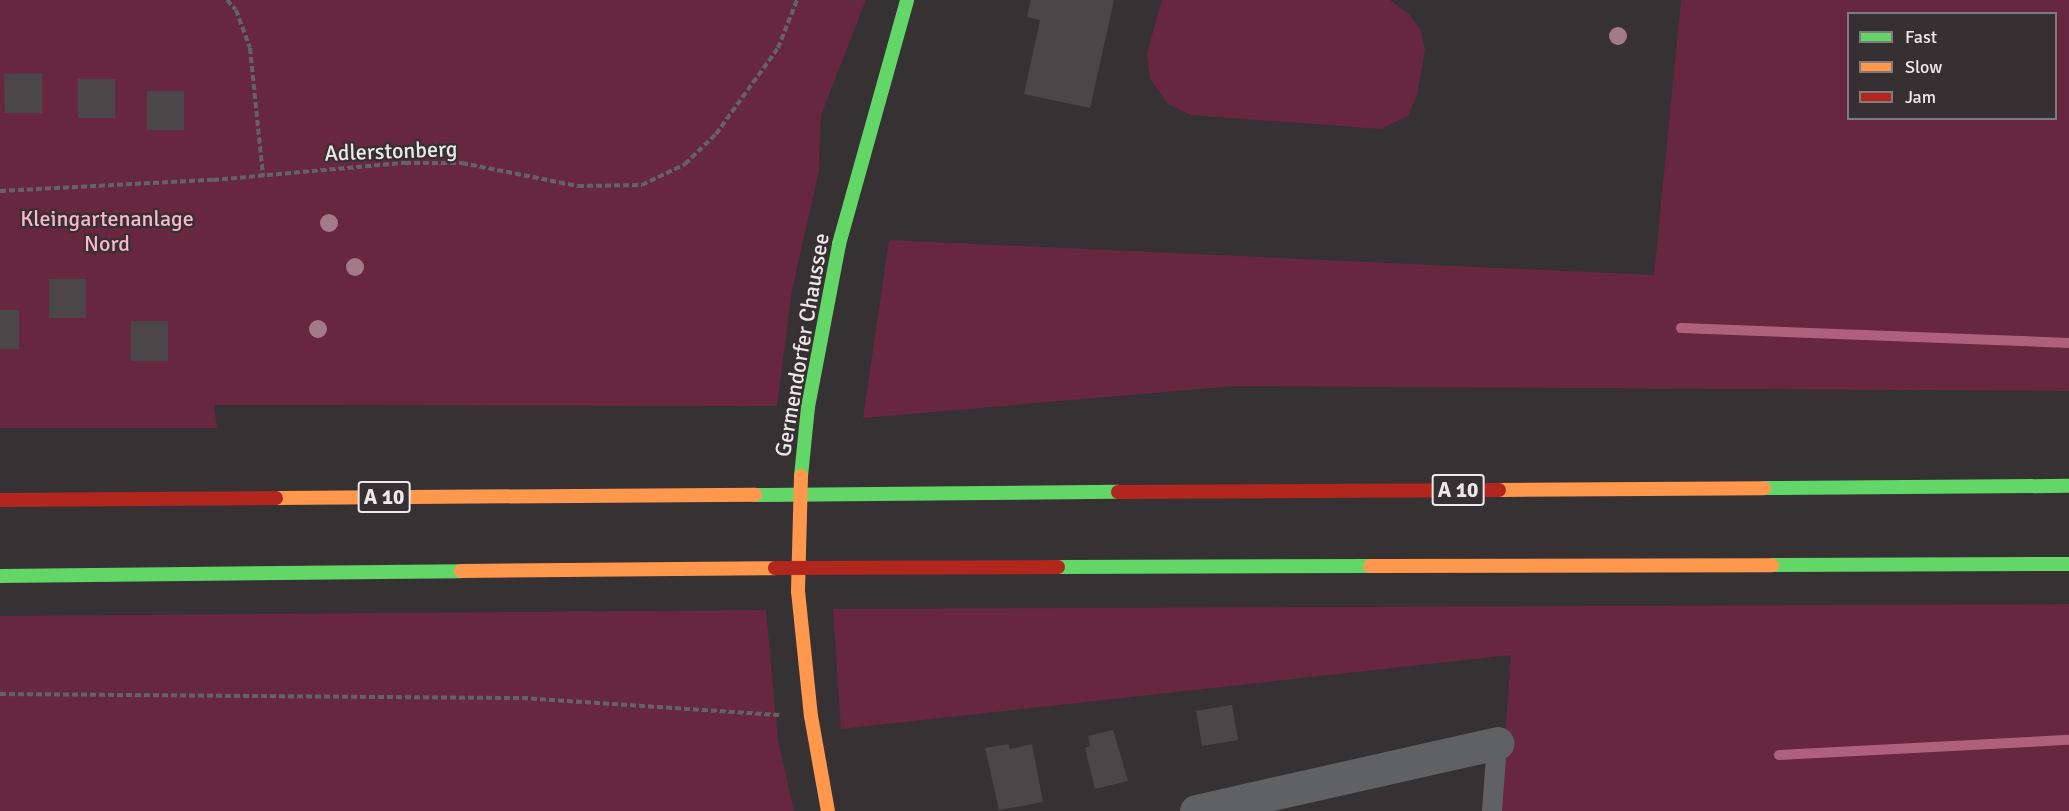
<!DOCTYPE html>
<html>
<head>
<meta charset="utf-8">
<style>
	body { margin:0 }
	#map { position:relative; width:2069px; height:811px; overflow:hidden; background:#363133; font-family:Signika,sans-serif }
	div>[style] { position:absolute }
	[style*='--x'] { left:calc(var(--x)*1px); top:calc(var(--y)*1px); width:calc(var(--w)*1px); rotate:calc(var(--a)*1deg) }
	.green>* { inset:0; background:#66273f }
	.stream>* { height:10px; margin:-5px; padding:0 5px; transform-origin:5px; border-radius:5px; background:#af617b }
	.building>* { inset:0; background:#4b4748 }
	.path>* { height:4px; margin-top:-2px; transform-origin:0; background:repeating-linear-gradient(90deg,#646364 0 6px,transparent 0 9px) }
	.lane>* { height:20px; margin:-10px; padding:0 10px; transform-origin:10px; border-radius:10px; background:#606162 }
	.street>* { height:33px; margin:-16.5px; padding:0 16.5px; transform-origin:16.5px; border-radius:16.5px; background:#606162 }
	.fast>* { height:14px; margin:-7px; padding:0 7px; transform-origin:7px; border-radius:7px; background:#63d668 }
	.slow>* { height:14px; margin:-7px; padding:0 7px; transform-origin:7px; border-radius:7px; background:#ff974d }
	.jam>* { height:14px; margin:-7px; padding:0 7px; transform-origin:7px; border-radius:7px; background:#b3261e }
	.trees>* { width:18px; height:18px; margin:-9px; border-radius:50%; background:#a37a87 }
	span { translate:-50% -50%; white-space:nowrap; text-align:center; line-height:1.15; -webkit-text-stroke:4.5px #373032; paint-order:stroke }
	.shield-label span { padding:2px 4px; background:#373032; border:2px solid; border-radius:4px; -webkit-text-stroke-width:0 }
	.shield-label { font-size:21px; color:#ede9ea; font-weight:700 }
	.street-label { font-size:22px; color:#ede9ea }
	.park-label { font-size:22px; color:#fdb6cb }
	.legend { position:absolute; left:1847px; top:12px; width:210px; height:108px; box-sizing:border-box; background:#373032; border:2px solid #807a7c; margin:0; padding:8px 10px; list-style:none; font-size:18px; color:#ede9ea }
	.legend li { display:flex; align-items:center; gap:12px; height:30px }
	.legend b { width:30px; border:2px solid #807a7c }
</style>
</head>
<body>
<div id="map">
	<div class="green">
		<i style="clip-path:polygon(0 0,866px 0,821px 115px,819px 171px,792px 290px,777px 406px,214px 405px,217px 428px,0 428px)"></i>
		<i style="clip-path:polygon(1162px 0,1390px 0,1408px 13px,1421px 31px,1425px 50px,1417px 95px,1408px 116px,1381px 129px,1191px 115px,1168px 104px,1150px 79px,1147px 53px)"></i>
		<i style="clip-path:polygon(evenodd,1681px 0,2069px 0,2069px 391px,1236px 386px,863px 418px,889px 240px,1654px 275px,1681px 0,1848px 14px,2056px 14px,2056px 118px,1848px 118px,1848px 14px)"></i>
		<i style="clip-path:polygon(2069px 604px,2069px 811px,1500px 811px,1511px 655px,841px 729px,833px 609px)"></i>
		<i style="clip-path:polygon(766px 610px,778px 740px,794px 811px,0 811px,0 616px)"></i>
	</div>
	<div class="stream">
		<i style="--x:1681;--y:328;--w:388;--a:2.2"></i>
		<i style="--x:1779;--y:755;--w:290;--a:-3"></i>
	</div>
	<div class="building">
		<i style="clip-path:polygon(1031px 0,1114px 0,1090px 108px,1024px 94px,1040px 20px,1027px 17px)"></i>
		<i style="clip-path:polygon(42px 73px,42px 113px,5px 113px,4px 74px)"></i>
		<i style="clip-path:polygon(78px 79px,115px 79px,115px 118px,78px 118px)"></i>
		<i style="clip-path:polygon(147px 91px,184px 91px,184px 130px,147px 130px)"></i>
		<i style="clip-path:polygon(49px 279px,86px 279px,86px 318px,49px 318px)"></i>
		<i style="clip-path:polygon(0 310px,19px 310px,19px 349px,0 349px)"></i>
		<i style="clip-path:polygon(131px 321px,168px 321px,168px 361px,131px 361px)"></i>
		<i style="clip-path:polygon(1232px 705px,1238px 740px,1202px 746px,1196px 711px)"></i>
		<i style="clip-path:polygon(1113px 730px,1128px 781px,1095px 789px,1085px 748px,1090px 746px,1088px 736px)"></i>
		<i style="clip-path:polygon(1008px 744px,1010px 749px,1032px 744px,1043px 802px,999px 810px,985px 748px)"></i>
	</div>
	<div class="path">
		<i style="--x:227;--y:0;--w:13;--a:48"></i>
		<i style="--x:236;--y:10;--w:40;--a:69.8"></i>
		<i style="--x:250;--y:48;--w:129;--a:84.2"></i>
		<i style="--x:0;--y:191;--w:213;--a:-3"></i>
		<i style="--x:213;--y:180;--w:193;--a:-5.1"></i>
		<i style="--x:405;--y:163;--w:57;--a:0"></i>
		<i style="--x:462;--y:163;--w:118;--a:11.2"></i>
		<i style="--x:578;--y:186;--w:64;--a:-0.9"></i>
		<i style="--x:642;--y:185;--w:48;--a:-26"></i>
		<i style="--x:685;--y:164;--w:43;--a:-44.1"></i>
		<i style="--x:716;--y:134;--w:106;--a:-54.2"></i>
		<i style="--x:778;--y:48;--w:52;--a:-68.4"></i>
		<i style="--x:0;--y:694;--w:522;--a:0.44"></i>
		<i style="--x:522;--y:698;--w:258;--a:3.8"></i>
	</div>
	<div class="lane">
		<i style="--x:1492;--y:811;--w:68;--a:-85.8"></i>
	</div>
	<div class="street">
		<i style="--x:1196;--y:811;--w:309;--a:-12.7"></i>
	</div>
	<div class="fast">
		<i style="--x:801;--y:476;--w:69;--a:-84.2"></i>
		<i style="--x:808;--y:407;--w:166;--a:-79.2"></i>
		<i style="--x:839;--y:244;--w:253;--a:-74.4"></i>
		<i style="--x:1764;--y:488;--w:305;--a:-0.4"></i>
		<i style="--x:755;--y:495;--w:363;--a:-0.5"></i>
		<i style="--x:1772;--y:565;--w:297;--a:-0.2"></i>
		<i style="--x:1058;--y:567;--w:312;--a:-0.2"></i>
		<i style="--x:0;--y:576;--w:461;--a:-0.6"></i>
	</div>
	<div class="slow">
		<i style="--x:801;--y:476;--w:115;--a:91.5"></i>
		<i style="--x:798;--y:591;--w:126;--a:84.1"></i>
		<i style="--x:811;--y:716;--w:97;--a:79.9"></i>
		<i style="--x:1499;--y:490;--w:265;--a:-0.4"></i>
		<i style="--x:276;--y:498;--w:479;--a:-0.4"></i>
		<i style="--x:1370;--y:566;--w:402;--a:-0.1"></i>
		<i style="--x:461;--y:571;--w:314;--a:-0.5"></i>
	</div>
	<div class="jam">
		<i style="--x:1118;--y:492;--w:381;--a:-0.3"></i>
		<i style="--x:0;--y:500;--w:276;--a:-0.4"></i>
		<i style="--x:775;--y:568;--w:283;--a:-0.2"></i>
	</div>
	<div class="trees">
		<i style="left:1618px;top:36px"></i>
		<i style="left:329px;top:223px"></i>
		<i style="left:355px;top:267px"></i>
		<i style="left:318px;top:329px"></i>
	</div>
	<div class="shield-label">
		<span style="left:1458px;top:490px">A 10</span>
		<span style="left:384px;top:497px">A 10</span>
	</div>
	<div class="street-label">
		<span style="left:391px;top:151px;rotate:-2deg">Adlerstonberg</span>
		<span style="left:802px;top:345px;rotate:-80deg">Germendorfer Chaussee</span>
	</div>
	<div class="park-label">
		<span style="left:107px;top:231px">Kleingartenanlage<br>Nord</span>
	</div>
	<ul class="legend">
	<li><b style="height:8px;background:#63d668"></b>Fast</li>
	<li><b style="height:8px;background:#ff974d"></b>Slow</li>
	<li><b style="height:8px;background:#b3261e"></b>Jam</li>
	</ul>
</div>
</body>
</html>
